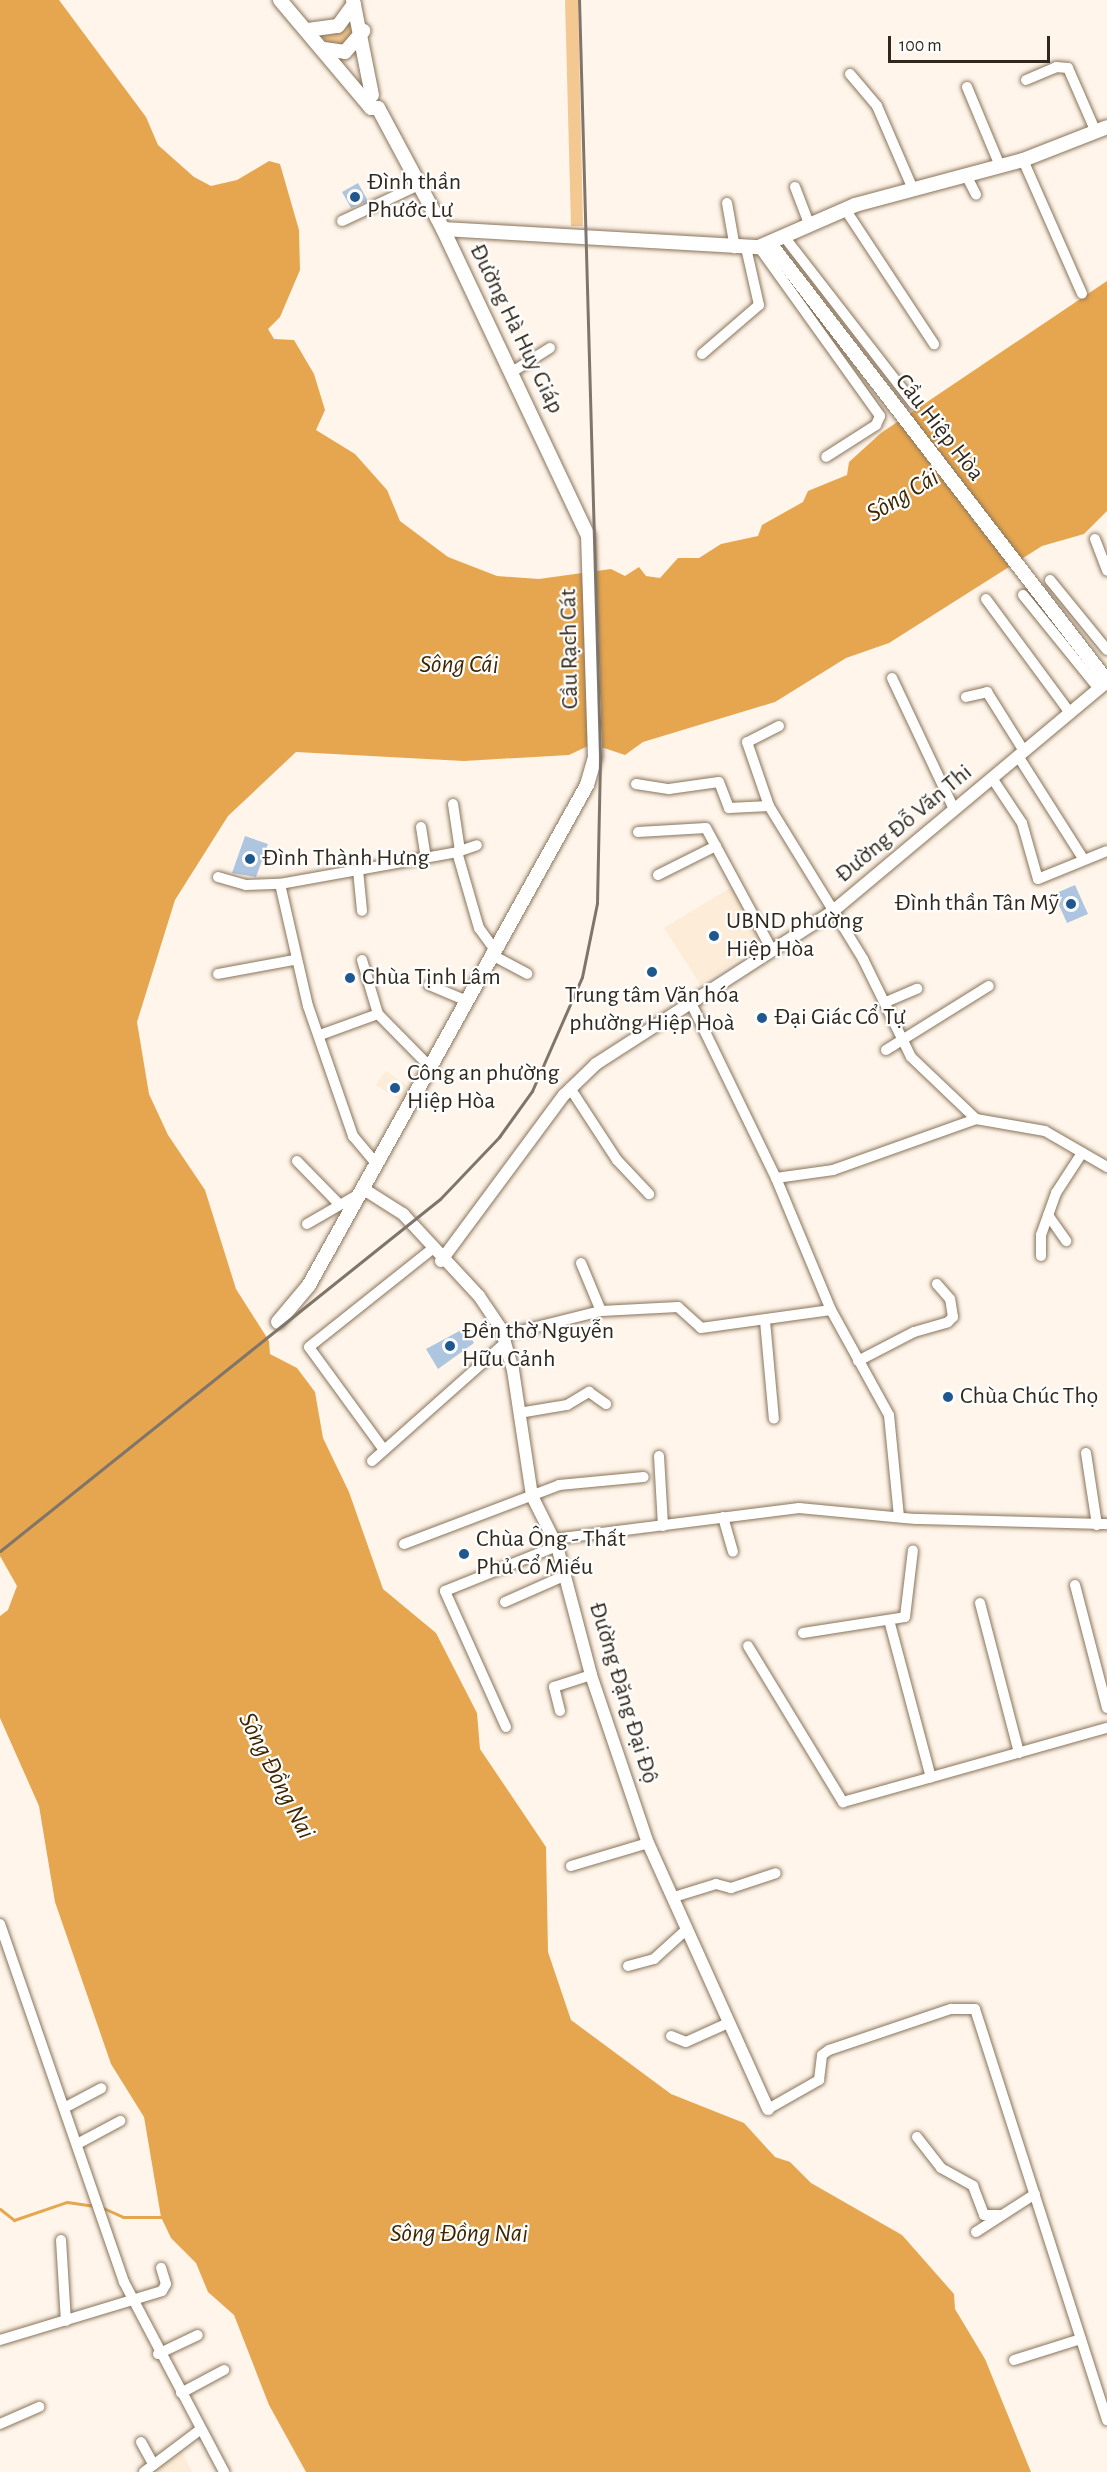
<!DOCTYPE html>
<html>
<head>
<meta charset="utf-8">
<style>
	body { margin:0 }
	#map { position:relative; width:1107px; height:2472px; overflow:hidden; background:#fff5ea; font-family:"Alegreya Sans",sans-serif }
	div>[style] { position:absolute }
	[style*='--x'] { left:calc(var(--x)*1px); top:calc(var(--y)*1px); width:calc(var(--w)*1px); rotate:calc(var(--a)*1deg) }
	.built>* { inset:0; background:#fdecd7 }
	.green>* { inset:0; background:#f4c891 }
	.water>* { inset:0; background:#e6a64f }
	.stream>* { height:3px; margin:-1.5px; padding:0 1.5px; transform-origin:1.5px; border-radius:1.5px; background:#e6a64f }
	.building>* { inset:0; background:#aec5e0 }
	.roads { filter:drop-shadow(0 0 2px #89745a) drop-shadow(0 0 2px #89745a) }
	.minor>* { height:10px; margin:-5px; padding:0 5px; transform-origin:5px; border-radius:5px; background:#fff }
	.tertiary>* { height:12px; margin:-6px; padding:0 6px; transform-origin:6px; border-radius:6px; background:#fff }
	.secondary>* { height:14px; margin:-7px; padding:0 7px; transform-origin:7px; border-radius:7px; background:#fff }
	.rail>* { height:3px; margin:-1.5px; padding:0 1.5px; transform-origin:1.5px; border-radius:1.5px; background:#7f756a }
	.dots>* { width:16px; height:16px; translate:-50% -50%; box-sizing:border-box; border:3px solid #fff; border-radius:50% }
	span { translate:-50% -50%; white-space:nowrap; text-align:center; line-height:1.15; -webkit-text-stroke:4.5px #fff; paint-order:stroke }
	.poi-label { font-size:24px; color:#31281d }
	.left { translate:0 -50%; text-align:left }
	.right { translate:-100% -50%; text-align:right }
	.street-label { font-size:24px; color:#31281d }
	.water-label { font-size:26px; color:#3f2600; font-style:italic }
	.scale { position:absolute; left:888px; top:36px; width:162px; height:27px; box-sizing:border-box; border:3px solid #31281d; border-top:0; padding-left:8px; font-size:18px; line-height:21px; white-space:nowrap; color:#31281d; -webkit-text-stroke:4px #fff; paint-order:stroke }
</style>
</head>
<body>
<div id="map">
	<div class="built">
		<i style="clip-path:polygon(733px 886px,763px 943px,700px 984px,664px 928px)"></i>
		<i style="clip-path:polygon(386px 1071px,412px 1089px,405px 1104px,376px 1085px)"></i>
		<i style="clip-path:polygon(181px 2450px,192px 2472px,151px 2472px,173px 2457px)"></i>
	</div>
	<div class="green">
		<i style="clip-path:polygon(565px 0,578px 0,583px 226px,571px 226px)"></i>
		<i style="clip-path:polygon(353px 19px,358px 35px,352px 44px,331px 48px,320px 34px)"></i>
	</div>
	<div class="water">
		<i style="clip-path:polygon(0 0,59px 0,146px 117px,158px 145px,194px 177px,211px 186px,237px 180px,269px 161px,280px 164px,299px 230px,300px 270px,280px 317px,268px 329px,274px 339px,294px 340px,314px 374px,325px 410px,316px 430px,355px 454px,387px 490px,400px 521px,448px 557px,497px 576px,539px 579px,611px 569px,625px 576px,639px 567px,646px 576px,660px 578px,678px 558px,699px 558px,721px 544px,758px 536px,762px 525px,803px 502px,808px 491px,847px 475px,849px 462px,881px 433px,1107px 281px,1107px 511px,1084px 534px,1042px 546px,889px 643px,846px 658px,775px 702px,643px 742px,625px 755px,592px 744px,569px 755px,464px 761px,296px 752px,228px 816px,175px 900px,137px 1022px,149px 1094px,168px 1135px,205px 1190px,236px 1289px,269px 1341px,270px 1354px,297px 1368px,315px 1392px,323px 1438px,349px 1492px,383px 1589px,436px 1633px,477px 1713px,480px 1749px,546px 1847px,548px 1952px,571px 2020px,671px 2094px,744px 2123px,775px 2157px,790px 2162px,811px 2183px,902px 2235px,954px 2294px,955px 2309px,985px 2359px,1031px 2472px,306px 2472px,269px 2405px,234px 2315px,208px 2292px,196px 2263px,171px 2238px,161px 2217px,144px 2117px,111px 2064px,55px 1902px,39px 1806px,0 1718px,0 1616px,8px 1610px,17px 1586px,0 1556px)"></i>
	</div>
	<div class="stream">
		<i style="--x:101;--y:2207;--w:24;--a:24"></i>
		<i style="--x:123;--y:2217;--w:38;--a:0"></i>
		<i style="--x:0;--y:2209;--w:18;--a:38"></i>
		<i style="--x:14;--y:2220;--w:56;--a:-18.8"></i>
		<i style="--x:67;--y:2202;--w:28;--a:8"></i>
	</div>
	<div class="building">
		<i style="clip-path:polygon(358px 183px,368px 201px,351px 208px,342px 192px)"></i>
		<i style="clip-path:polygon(245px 836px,268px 844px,256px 877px,232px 873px)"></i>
		<i style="clip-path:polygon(1075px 885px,1088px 914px,1067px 923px,1054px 894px)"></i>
		<i style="clip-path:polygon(465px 1328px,474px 1343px,438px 1369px,426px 1349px)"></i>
	</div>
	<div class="roads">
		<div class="minor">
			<i style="--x:850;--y:74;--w:42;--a:49.8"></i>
			<i style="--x:877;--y:106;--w:88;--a:66.6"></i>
			<i style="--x:1026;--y:80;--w:33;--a:-23"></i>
			<i style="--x:1056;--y:67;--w:12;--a:5"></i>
			<i style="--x:1068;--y:68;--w:70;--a:66.4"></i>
			<i style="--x:967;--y:87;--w:86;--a:67.3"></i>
			<i style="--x:1023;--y:160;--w:146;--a:66.2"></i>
			<i style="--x:966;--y:175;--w:22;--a:63"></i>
			<i style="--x:795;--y:187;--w:42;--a:69"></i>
			<i style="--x:727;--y:203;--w:46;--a:79.9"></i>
			<i style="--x:845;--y:209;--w:162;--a:56.6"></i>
			<i style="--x:342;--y:221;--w:85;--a:-25.1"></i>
			<i style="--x:786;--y:239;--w:209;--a:52.2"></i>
			<i style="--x:759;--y:247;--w:208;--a:54.4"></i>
			<i style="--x:880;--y:416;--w:10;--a:114"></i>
			<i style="--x:876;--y:425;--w:59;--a:147.4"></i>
			<i style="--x:702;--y:354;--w:75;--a:-40.7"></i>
			<i style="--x:759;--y:305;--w:58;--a:-102.8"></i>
			<i style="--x:512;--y:372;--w:45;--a:-32.3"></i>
			<i style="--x:1095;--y:539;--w:34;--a:69"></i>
			<i style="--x:1050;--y:580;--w:90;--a:50.8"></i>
			<i style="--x:1023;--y:595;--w:121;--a:51"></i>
			<i style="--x:986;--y:599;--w:142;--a:53.6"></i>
			<i style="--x:892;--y:678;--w:145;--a:64.7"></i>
			<i style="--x:966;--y:697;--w:22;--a:-13"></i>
			<i style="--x:987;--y:692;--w:70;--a:57.9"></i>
			<i style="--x:779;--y:726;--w:36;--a:153"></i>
			<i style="--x:747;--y:742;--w:68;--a:71"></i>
			<i style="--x:769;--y:806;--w:180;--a:58.4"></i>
			<i style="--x:863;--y:959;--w:109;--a:63.9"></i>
			<i style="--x:911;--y:1057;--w:90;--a:43.6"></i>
			<i style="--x:1018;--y:756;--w:123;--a:57.6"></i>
			<i style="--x:992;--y:778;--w:54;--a:56.3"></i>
			<i style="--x:1022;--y:823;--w:58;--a:74.1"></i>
			<i style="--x:1038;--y:879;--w:74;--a:-22.1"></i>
			<i style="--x:636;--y:784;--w:33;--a:9"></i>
			<i style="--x:669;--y:789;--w:50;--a:-8"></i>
			<i style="--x:719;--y:782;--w:28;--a:69"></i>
			<i style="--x:729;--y:808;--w:40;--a:-2.9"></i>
			<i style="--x:453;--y:804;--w:48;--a:81.5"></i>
			<i style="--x:421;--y:827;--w:31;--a:81"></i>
			<i style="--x:638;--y:832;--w:68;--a:-3.4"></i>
			<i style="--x:706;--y:828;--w:139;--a:61.6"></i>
			<i style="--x:457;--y:852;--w:21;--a:-19"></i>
			<i style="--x:358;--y:870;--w:41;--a:84.4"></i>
			<i style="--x:658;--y:875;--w:65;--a:-26.6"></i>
			<i style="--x:218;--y:877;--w:29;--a:16"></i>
			<i style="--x:246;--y:885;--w:34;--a:-2"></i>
			<i style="--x:280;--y:884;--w:180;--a:-10.2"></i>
			<i style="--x:457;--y:852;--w:79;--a:73.9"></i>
			<i style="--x:479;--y:928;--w:27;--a:54"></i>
			<i style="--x:280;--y:884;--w:125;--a:77.1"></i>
			<i style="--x:308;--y:1006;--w:138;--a:70.9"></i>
			<i style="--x:353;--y:1136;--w:35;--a:50"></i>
			<i style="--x:492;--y:955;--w:40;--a:28"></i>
			<i style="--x:362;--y:960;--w:56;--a:73.5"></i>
			<i style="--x:378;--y:1014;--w:74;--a:45.5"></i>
			<i style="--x:218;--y:974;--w:77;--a:-10.4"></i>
			<i style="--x:429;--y:985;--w:41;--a:22.8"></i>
			<i style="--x:886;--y:1002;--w:34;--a:-23"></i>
			<i style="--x:691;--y:1003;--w:195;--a:64.1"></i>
			<i style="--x:776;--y:1178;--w:143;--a:67.4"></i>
			<i style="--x:831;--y:1310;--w:120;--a:61.1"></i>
			<i style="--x:889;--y:1415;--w:102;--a:84.4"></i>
			<i style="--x:320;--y:1035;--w:62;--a:-19.9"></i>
			<i style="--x:886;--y:1050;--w:121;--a:-31.9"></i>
			<i style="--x:570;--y:1088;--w:86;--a:56.9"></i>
			<i style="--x:617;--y:1160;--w:47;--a:46.7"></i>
			<i style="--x:297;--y:1161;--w:59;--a:45.7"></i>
			<i style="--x:776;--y:1178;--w:58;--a:-8"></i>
			<i style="--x:833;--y:1170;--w:152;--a:-19.6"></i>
			<i style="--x:976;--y:1119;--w:70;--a:9.9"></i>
			<i style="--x:1045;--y:1131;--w:72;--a:30.1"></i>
			<i style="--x:1048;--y:1215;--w:32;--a:55"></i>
			<i style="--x:307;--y:1224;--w:60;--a:-30"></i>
			<i style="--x:1041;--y:1256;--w:21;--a:-90"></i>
			<i style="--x:1041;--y:1235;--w:45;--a:-70.3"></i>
			<i style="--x:1056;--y:1193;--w:48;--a:-57"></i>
			<i style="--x:581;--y:1263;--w:52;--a:67.4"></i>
			<i style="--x:765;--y:1321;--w:98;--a:84.8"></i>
			<i style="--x:508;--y:1334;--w:96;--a:-13.9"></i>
			<i style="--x:601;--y:1311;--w:77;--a:-3"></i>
			<i style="--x:678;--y:1307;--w:31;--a:42"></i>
			<i style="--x:701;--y:1328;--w:131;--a:-7.9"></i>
			<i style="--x:858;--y:1361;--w:63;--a:-27.4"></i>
			<i style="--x:914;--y:1332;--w:35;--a:-16"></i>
			<i style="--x:948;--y:1322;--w:7;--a:-45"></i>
			<i style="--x:953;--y:1317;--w:18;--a:-99"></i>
			<i style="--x:950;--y:1299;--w:20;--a:-131"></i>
			<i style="--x:519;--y:1413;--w:49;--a:-9.5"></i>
			<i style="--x:567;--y:1405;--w:26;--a:-31"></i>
			<i style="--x:589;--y:1392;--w:21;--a:35"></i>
			<i style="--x:384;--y:1450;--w:127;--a:-126.1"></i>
			<i style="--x:309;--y:1347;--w:157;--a:-38.5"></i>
			<i style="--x:1086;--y:1453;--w:73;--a:81.3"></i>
			<i style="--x:659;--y:1456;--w:70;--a:86.7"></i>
			<i style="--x:372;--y:1461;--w:179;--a:-41.6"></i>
			<i style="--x:723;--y:1517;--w:36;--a:74"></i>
			<i style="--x:554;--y:1539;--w:247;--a:-7.2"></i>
			<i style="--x:799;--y:1508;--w:118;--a:5.4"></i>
			<i style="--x:916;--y:1519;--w:191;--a:1.5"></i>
			<i style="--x:404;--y:1544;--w:166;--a:-20.8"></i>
			<i style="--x:559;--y:1485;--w:85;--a:-5.4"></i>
			<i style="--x:1075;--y:1585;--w:127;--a:75.4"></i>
			<i style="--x:505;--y:1602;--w:67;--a:-23.9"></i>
			<i style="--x:980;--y:1603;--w:155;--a:75.4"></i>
			<i style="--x:889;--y:1620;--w:163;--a:75.1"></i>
			<i style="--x:803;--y:1633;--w:103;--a:-8.9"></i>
			<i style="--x:905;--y:1617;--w:67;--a:-83.2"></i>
			<i style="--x:748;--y:1646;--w:183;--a:58.7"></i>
			<i style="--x:843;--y:1802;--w:274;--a:-15.7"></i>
			<i style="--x:560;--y:1711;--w:25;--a:-104"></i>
			<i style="--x:554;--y:1687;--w:39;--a:-18"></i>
			<i style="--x:506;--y:1727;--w:149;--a:-114.2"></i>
			<i style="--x:445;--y:1591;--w:121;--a:-21.9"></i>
			<i style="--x:571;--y:1866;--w:80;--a:-16.6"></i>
			<i style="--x:674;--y:1897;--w:44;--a:-17.2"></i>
			<i style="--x:716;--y:1884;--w:16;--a:15"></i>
			<i style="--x:731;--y:1888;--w:47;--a:-18.4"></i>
			<i style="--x:0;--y:1924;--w:379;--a:70.9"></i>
			<i style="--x:124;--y:2282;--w:215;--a:62.2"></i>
			<i style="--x:628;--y:1966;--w:27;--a:-15"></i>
			<i style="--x:654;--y:1959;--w:45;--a:-42.3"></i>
			<i style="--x:671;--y:2036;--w:16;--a:22"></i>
			<i style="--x:686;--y:2042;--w:46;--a:-24.3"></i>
			<i style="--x:66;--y:2107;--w:40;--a:-28"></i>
			<i style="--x:768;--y:2109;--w:59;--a:-29.6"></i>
			<i style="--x:819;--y:2080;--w:25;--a:-83"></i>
			<i style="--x:822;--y:2055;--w:9;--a:-36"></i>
			<i style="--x:829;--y:2050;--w:129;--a:-18.6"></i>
			<i style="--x:951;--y:2009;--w:24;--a:0"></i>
			<i style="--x:975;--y:2009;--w:432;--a:72.2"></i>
			<i style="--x:917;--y:2137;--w:39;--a:52"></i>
			<i style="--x:941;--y:2168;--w:37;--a:29"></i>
			<i style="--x:973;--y:2186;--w:31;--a:69"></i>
			<i style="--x:984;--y:2215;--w:18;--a:0"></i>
			<i style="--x:79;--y:2143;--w:47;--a:-28.2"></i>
			<i style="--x:976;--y:2232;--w:70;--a:-32.8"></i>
			<i style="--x:61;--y:2240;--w:81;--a:86.5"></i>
			<i style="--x:0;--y:2340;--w:169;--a:-16.8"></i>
			<i style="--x:162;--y:2291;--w:8;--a:-60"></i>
			<i style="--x:166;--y:2284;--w:17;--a:-107"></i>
			<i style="--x:158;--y:2354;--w:44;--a:-25.4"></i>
			<i style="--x:1014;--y:2360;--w:70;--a:-17.4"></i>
			<i style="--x:181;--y:2393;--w:49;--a:-28.1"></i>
			<i style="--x:0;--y:2424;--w:43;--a:-23.6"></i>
			<i style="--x:141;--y:2442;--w:26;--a:61"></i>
			<i style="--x:144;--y:2472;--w:71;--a:-37"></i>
		</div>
		<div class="tertiary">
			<i style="--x:362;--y:1188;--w:49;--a:32.4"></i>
			<i style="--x:403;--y:1214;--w:112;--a:47.2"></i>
			<i style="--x:479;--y:1296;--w:40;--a:56"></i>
			<i style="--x:501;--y:1329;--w:43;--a:73.7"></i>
			<i style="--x:513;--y:1370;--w:127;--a:81.4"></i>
			<i style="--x:532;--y:1496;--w:56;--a:63.4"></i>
			<i style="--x:557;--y:1546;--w:133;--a:75.2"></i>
			<i style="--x:591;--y:1675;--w:177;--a:71.3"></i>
			<i style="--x:648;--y:1843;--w:292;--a:65.7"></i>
			<i style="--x:441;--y:1261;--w:207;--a:-53.5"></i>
			<i style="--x:564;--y:1095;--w:45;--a:-44.1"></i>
			<i style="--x:596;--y:1064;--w:282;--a:-32.8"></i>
			<i style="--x:833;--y:911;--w:357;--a:-39.9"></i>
		</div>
		<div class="secondary">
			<i style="--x:280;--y:0;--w:141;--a:49.9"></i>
			<i style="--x:371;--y:108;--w:7;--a:0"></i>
			<i style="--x:353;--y:0;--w:97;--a:78.7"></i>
			<i style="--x:308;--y:30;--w:30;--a:-8"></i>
			<i style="--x:338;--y:26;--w:27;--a:-54"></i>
			<i style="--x:324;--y:49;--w:21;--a:8"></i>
			<i style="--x:345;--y:52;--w:28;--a:-49"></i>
			<i style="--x:443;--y:229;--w:317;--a:3.3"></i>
			<i style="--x:759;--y:247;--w:105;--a:-23.6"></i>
			<i style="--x:855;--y:205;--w:174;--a:-15"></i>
			<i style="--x:1023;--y:160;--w:90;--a:-21.4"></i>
			<i style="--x:771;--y:245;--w:550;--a:52.38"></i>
			<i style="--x:278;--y:1322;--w:48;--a:-50"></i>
			<i style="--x:309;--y:1285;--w:572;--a:-60.93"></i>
			<i style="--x:587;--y:785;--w:29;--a:-74"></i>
			<i style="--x:595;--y:757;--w:221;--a:-91.8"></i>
			<i style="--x:588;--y:536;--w:340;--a:-115.3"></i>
			<i style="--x:443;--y:229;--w:137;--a:-118.2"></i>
		</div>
	</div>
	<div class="rail">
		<i style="--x:0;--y:1551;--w:563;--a:-38.66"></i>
		<i style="--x:440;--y:1199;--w:86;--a:-46.4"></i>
		<i style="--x:499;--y:1137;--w:57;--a:-54.3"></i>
		<i style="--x:532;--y:1091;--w:124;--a:-66.3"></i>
		<i style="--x:582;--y:977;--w:76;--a:-78.5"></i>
		<i style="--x:597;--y:903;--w:147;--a:-88.8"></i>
		<i style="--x:600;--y:756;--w:756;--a:-91.59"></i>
	</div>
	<div class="dots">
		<i style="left:355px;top:197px;background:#1f578f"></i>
		<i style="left:250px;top:859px;background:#1f578f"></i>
		<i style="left:1071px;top:904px;background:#1f578f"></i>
		<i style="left:714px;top:936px;background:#1f578f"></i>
		<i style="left:652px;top:972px;background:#1f578f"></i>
		<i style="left:350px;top:978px;background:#1f578f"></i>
		<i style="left:762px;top:1018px;background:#1f578f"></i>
		<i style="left:395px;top:1088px;background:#1f578f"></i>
		<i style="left:450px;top:1346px;background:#1f578f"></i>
		<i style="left:948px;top:1397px;background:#1f578f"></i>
		<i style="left:464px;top:1554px;background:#1f578f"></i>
	</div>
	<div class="poi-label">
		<span class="left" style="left:367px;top:197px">Đình thần<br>Phước Lư</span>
		<span class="left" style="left:262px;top:859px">Đình Thành Hưng</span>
		<span class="right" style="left:1059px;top:904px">Đình thần Tân Mỹ</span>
		<span class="left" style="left:726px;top:936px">UBND phường<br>Hiệp Hòa</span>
		<span class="left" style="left:362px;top:978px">Chùa Tịnh Lâm</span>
		<span style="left:652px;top:1010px">Trung tâm Văn hóa<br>phường Hiệp Hoà</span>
		<span class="left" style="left:774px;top:1018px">Đại Giác Cổ Tự</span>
		<span class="left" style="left:407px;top:1088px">Công an phường<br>Hiệp Hòa</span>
		<span class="left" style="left:462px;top:1346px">Đền thờ Nguyễn<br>Hữu Cảnh</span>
		<span class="left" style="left:960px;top:1397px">Chùa Chúc Thọ</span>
		<span class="left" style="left:476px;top:1554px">Chùa Ông - Thất<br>Phủ Cổ Miếu</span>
	</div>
	<div class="street-label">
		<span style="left:516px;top:329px;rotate:64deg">Đường Hà Huy Giáp</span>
		<span style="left:939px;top:428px;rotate:52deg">Cầu Hiệp Hòa</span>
		<span style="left:570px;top:649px;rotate:-91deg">Cầu Rạch Cát</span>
		<span style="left:904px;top:824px;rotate:-40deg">Đường Đỗ Văn Thi</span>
		<span style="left:623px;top:1693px;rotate:73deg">Đường Đặng Đại Độ</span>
	</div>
	<div class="water-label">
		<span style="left:903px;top:496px;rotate:-31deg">Sông Cái</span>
		<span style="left:459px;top:665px">Sông Cái</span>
		<span style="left:276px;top:1776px;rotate:63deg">Sông Đồng Nai</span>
		<span style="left:459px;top:2234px">Sông Đồng Nai</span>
	</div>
	<div class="scale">100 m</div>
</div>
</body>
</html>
